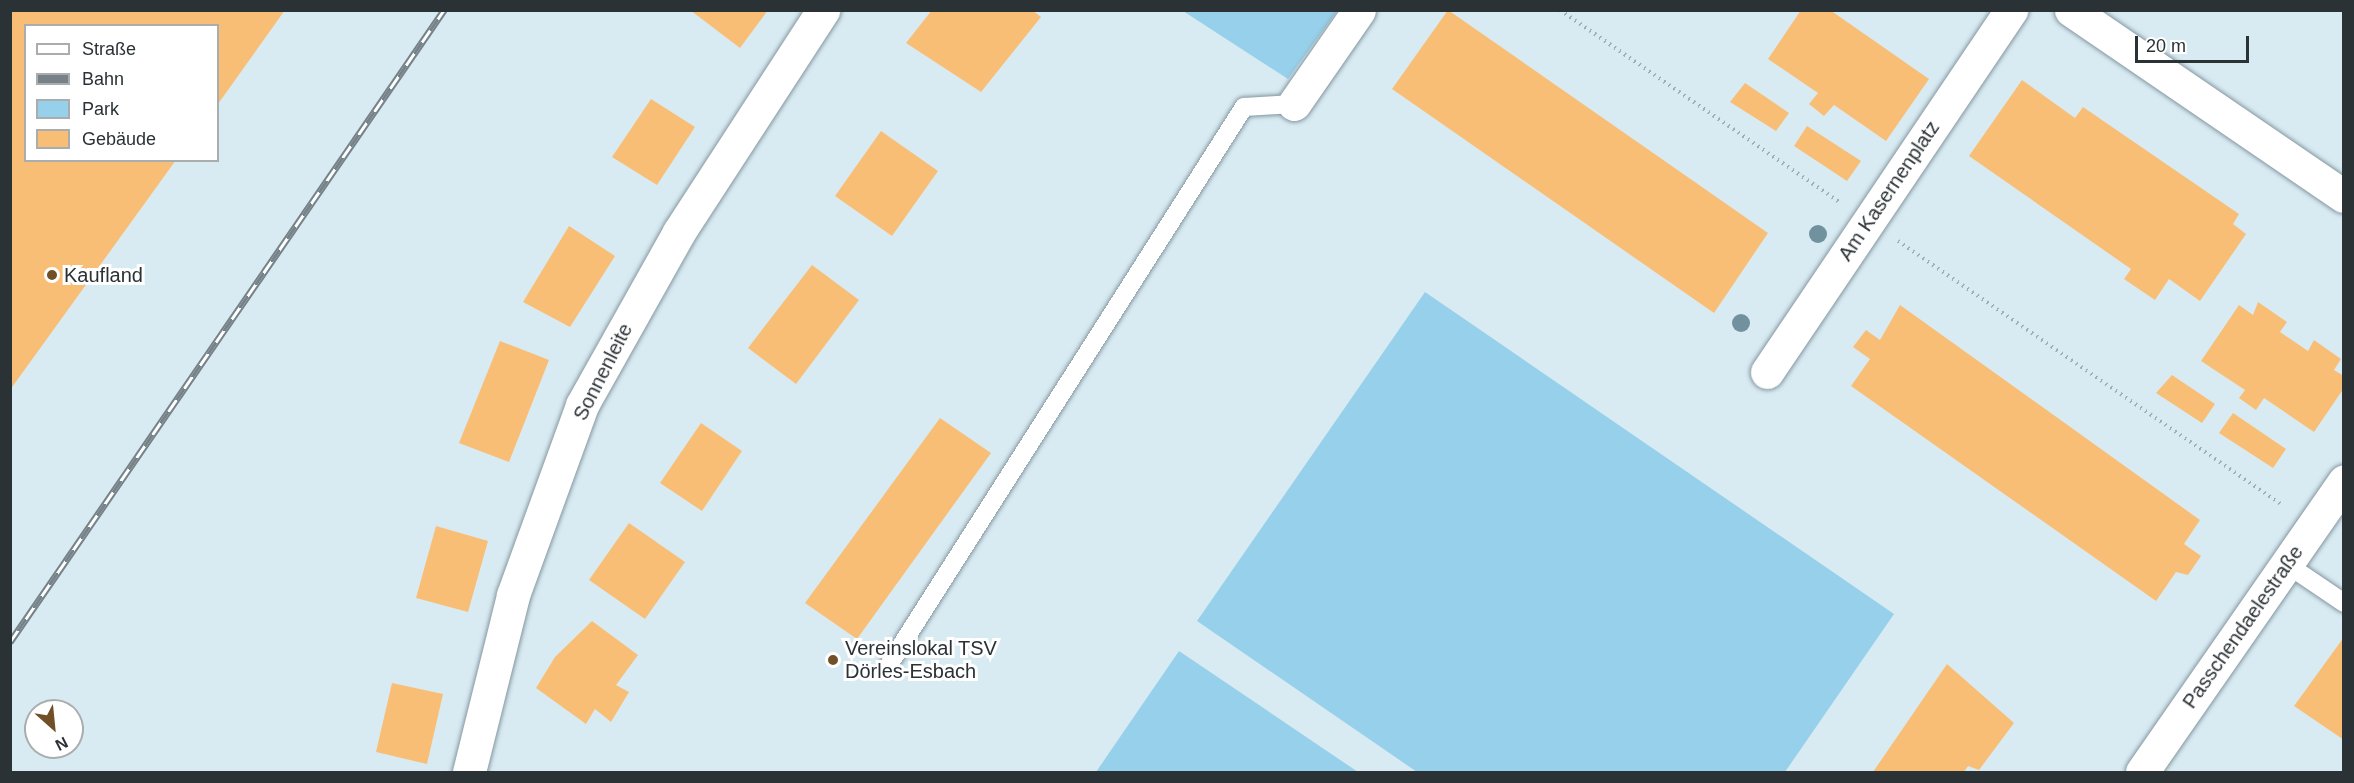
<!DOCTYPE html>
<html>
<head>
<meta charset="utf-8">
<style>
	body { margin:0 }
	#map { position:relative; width:2354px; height:783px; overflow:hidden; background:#d8ebf3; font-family:Arial,sans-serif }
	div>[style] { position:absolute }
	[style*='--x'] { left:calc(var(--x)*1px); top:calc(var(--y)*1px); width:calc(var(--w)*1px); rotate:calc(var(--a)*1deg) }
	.green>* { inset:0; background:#97d0ea }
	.building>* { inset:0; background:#f9be76 }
	.path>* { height:4px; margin-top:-2px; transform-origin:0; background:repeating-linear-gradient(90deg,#9faeb4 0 1.5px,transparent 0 6px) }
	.roads { filter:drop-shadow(0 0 2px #85969f) drop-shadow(0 0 2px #85969f) }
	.lane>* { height:18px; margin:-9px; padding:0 9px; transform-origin:9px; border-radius:9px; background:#fff }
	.street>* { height:33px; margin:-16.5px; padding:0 16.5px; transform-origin:16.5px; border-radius:16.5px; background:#fff }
	.rail>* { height:7px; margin-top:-3.5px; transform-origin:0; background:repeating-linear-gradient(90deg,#fff 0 14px,#768288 0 28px); box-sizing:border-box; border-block:2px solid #768288 }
	.trees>* { width:18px; height:18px; margin:-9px; border-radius:50%; background:#71919f }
	.dots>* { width:16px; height:16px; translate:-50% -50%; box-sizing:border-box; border:3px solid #fff; border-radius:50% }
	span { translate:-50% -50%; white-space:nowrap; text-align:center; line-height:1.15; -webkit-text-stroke:6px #fff; paint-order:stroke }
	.street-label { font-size:20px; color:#2b3235 }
	.poi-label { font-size:20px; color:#2b3235 }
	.left { translate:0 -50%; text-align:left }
	.frame { position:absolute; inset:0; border:12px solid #2b3235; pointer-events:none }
	.legend { position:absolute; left:24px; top:24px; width:195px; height:138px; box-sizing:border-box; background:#fff; border:2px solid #aaadae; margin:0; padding:8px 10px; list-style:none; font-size:18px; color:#2b3235 }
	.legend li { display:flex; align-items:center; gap:12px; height:30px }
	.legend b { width:30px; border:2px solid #aaadae }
	.north { position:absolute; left:24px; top:699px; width:60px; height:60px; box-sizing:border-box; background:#fff; border:2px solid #aaadae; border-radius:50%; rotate:153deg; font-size:16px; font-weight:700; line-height:24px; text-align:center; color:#2b3235 }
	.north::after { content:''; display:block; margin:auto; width:21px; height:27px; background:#715027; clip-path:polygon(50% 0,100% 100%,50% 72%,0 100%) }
	.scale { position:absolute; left:2135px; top:36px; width:114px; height:27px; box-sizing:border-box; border:3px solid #2b3235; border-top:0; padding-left:8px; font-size:18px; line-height:21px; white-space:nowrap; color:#2b3235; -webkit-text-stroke:4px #fff; paint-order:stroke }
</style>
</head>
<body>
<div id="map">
	<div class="green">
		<i style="clip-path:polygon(1183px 11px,1337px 11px,1288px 79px)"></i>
		<i style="clip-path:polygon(1425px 292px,1894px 614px,1785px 772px,1417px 772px,1197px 621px)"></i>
		<i style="clip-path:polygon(1179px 651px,1358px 772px,1096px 772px)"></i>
	</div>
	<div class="building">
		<i style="clip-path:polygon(10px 10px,285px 10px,218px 104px,218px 26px,26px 26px,26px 160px,176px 160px,10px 390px)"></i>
		<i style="clip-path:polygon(690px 10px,768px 10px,740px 48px)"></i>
		<i style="clip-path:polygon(932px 10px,1032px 10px,1041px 17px,981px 92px,906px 43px)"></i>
		<i style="clip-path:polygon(1448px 10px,1768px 233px,1714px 313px,1392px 89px)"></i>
		<i style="clip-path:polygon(1801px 10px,1830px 10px,1929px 79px,1886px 141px,1834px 105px,1824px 116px,1809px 104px,1818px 93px,1768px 59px)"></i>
		<i style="clip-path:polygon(2022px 80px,2075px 118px,2083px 107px,2239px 214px,2233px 224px,2246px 234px,2200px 301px,2169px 279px,2155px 300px,2124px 279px,2131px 269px,1969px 156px)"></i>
		<i style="clip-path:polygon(1745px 83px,1789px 113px,1776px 131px,1730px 102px)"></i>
		<i style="clip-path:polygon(651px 99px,695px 127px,657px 185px,612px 157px)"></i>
		<i style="clip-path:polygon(1807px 126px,1861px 161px,1847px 181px,1794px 146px)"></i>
		<i style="clip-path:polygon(881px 131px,938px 171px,892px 236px,835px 196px)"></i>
		<i style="clip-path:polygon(569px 226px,615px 256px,570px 327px,523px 302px)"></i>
		<i style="clip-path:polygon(812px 265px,859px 300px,796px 384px,748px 348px)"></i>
		<i style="clip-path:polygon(2258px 302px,2287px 322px,2280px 332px,2308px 351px,2314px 340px,2341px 359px,2334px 370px,2344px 376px,2344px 388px,2314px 432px,2264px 398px,2256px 410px,2239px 398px,2245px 390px,2201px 361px,2239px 305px,2253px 315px)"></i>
		<i style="clip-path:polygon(1900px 305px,2200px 520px,2184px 544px,2201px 556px,2188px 575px,2176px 572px,2156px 601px,1851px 386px,1870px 359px,1853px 347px,1866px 330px,1880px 340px)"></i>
		<i style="clip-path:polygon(500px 341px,549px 360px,509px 462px,459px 443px)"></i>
		<i style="clip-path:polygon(2172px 375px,2215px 404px,2202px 423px,2156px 393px)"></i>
		<i style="clip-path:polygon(2233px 413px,2286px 449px,2273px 468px,2219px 433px)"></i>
		<i style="clip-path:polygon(940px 418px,991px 453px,857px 639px,805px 603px)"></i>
		<i style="clip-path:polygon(701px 423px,742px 451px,702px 511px,660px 483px)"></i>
		<i style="clip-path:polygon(629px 523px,685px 562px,645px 619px,589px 580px)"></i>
		<i style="clip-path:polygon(436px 526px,488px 541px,468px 612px,416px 598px)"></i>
		<i style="clip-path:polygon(592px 621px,638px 655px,616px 685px,629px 692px,611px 722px,595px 709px,586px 724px,536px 688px,555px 657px)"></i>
		<i style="clip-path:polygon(2344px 637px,2344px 740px,2294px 706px)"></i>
		<i style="clip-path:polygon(1947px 664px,2014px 723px,1979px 770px,1968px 766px,1964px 772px,1873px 772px)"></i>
		<i style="clip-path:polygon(392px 683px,443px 694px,427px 764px,376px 752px)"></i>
	</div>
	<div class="path">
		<i style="--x:1560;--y:10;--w:339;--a:34.5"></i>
		<i style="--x:1898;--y:241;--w:466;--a:34.5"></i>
	</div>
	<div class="roads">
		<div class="lane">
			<i style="--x:2285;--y:563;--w:71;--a:34.1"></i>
			<i style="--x:890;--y:663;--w:659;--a:-57.52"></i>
			<i style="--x:1244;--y:107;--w:50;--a:-3.4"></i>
		</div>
		<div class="street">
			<i style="--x:2071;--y:10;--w:330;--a:34.3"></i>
			<i style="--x:1294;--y:104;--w:114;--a:-55.3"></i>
			<i style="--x:1767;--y:372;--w:437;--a:-56"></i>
			<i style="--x:469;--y:772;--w:182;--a:-76"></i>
			<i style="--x:513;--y:595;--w:202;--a:-70"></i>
			<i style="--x:582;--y:405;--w:198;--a:-60.7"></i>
			<i style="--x:679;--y:232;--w:265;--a:-57"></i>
			<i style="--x:2142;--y:772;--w:354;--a:-55.2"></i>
		</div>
	</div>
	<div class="rail">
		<i style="--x:10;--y:642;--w:767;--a:-55.52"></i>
	</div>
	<div class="trees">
		<i style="left:1818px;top:234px"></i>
		<i style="left:1741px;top:323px"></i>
	</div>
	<div class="dots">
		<i style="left:52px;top:275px;background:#715027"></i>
		<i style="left:833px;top:660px;background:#715027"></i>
	</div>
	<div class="street-label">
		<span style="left:1889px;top:191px;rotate:-56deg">Am Kasernenplatz</span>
		<span style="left:603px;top:372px;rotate:-63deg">Sonnenleite</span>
		<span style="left:2243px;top:627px;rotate:-55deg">Passchendaelestraße</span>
	</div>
	<div class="poi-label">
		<span class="left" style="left:64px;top:275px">Kaufland</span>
		<span class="left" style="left:845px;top:660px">Vereinslokal TSV<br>Dörles-Esbach</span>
	</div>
	<div class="frame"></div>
	<ul class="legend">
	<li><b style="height:8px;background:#fff"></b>Straße</li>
	<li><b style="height:8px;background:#768288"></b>Bahn</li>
	<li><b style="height:16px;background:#97d0ea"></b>Park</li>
	<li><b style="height:16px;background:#f9be76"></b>Gebäude</li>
	</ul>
	<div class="north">N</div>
	<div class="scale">20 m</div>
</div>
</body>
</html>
